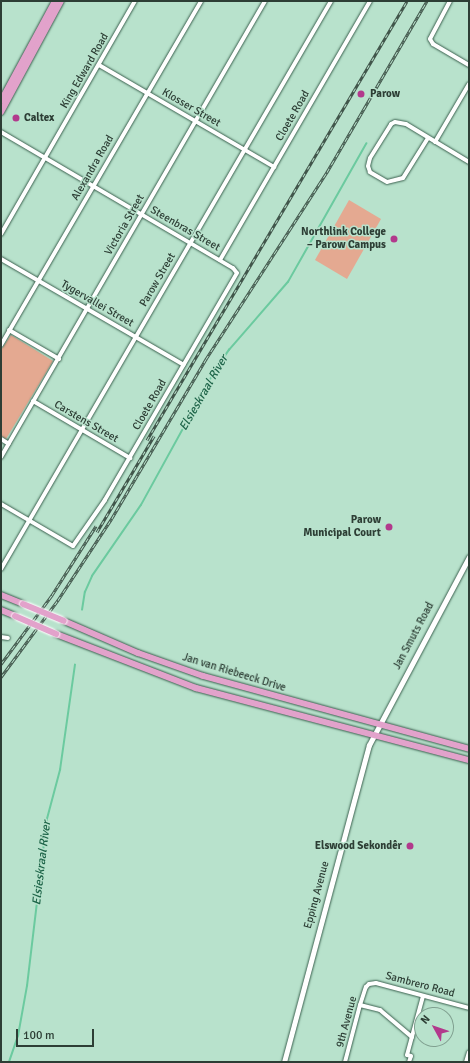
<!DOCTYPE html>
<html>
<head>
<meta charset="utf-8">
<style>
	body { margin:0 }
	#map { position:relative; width:470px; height:1063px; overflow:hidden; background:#b8e2cc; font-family:Signika,sans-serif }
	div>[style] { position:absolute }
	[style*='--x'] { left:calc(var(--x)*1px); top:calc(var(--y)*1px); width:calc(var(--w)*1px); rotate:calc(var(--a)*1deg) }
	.green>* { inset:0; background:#e4a991 }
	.stream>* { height:1.5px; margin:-0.75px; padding:0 0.75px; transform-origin:0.75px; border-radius:0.75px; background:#6bca9f }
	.roads { filter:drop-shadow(0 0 1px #3b614f) drop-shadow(0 0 1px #3b614f) }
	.minor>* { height:4px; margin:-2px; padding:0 2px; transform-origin:2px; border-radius:2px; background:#fff }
	.tertiary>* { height:5px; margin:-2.5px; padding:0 2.5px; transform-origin:2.5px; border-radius:2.5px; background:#fff }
	.primary>* { height:6px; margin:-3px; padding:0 3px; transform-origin:3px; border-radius:3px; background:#e2a2cb }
	.rail>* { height:3px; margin-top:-1.5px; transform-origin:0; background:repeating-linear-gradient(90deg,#b8e2cc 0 4.5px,#41564b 0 9px); box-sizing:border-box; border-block:1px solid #41564b }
	.bridges { filter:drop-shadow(0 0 1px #fff) drop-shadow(0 0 1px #fff) }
	.primary-bridge>* { height:6px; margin:-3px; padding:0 3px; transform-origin:3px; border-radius:3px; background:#e2a2cb }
	.dots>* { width:11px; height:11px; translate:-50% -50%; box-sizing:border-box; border:2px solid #b8e2cc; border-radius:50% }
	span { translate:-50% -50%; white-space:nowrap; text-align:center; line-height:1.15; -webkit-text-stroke:3px #b8e2cc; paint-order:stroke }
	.street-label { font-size:11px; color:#2d3e35 }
	.poi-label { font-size:11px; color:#2d3e35; font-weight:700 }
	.left { translate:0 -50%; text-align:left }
	.right { translate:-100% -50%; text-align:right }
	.water-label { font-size:12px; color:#1d6448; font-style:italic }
	.frame { position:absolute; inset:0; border:2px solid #2d3e35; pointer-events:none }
	.north { position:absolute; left:414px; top:1007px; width:40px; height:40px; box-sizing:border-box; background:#b8e2cc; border:1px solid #80a090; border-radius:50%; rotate:310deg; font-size:11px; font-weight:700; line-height:16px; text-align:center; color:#2d3e35 }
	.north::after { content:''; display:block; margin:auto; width:14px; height:18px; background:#b2398c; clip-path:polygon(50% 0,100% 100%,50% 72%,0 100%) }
	.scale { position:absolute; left:16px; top:1029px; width:78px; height:18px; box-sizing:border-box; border:2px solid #2d3e35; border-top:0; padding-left:5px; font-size:12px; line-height:14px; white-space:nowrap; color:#2d3e35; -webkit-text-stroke:3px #b8e2cc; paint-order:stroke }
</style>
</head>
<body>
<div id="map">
	<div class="green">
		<i style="clip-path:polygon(349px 200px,381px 219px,347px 279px,315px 260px)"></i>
		<i style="clip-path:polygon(11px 335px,53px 361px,6px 439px,1px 436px,1px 350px)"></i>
	</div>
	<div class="stream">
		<i style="--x:82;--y:610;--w:18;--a:-81"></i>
		<i style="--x:85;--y:592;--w:17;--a:-66"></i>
		<i style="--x:92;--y:576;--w:86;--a:-55.4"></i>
		<i style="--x:141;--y:505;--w:152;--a:-61.2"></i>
		<i style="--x:214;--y:372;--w:27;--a:-56"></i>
		<i style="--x:229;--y:350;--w:90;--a:-49.1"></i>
		<i style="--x:288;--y:282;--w:159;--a:-60.5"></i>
		<i style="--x:9;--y:1062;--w:28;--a:-71"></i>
		<i style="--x:18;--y:1036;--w:51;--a:-79.8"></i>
		<i style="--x:27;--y:986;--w:168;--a:-83.2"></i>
		<i style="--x:47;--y:819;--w:51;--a:-75.1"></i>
		<i style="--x:60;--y:770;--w:106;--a:-81.9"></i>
	</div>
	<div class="roads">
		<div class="minor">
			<i style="--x:450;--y:1;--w:43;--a:117.8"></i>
			<i style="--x:430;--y:39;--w:6;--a:59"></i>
			<i style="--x:433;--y:44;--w:42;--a:30.3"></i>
			<i style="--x:99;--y:65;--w:203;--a:30.2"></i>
			<i style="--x:1;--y:132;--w:269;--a:30.4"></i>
			<i style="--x:233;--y:268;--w:6;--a:51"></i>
			<i style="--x:237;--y:273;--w:263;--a:120.2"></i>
			<i style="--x:105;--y:500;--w:56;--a:124.8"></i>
			<i style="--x:73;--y:546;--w:83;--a:-149.7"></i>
			<i style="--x:428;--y:138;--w:47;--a:122"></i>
			<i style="--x:403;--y:178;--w:16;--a:166"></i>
			<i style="--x:387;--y:182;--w:20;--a:-150"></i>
			<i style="--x:370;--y:172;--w:6;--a:-108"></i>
			<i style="--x:368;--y:166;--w:8;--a:-76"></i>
			<i style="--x:370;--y:158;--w:40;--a:-58"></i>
			<i style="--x:391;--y:124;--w:4;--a:-27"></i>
			<i style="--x:395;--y:122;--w:11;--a:10"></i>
			<i style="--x:406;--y:124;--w:74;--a:31.1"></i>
			<i style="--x:435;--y:142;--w:67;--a:-59.6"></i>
			<i style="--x:1;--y:234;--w:269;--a:-60.1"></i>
			<i style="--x:1;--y:259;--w:211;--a:30.1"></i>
			<i style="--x:220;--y:260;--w:299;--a:-59.9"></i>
			<i style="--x:9;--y:330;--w:58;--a:30.1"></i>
			<i style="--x:1;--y:345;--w:398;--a:-59.8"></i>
			<i style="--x:33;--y:401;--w:113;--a:30.4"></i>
			<i style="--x:1;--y:439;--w:9;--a:32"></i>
			<i style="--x:1;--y:457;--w:527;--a:-59.93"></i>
			<i style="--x:1;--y:569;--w:657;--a:-59.84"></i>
			<i style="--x:1;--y:637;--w:7;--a:8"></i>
			<i style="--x:360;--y:1005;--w:21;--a:14"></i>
			<i style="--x:380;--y:1010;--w:42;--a:40.2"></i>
			<i style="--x:345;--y:1062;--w:59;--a:-75.3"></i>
			<i style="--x:360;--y:1005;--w:19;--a:-72"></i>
			<i style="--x:366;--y:987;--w:4;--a:-45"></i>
			<i style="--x:369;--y:984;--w:7;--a:-8"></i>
			<i style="--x:376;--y:983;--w:96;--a:15"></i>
			<i style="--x:409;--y:1062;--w:6;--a:-72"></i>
			<i style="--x:411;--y:1056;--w:4;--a:-166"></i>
			<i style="--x:407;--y:1055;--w:61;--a:-74.8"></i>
			<i style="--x:466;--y:1062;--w:10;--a:-73"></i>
		</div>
		<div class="tertiary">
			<i style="--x:284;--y:1062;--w:328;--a:-75"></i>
			<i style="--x:369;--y:745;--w:213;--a:-62"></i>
		</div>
		<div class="primary">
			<i style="--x:1;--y:101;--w:114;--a:-61.6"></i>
			<i style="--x:1;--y:112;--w:126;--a:-61.6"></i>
			<i style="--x:1;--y:595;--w:24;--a:22"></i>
			<i style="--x:1;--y:610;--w:15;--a:23"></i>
			<i style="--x:64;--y:621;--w:81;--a:23.4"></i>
			<i style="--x:138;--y:653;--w:69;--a:19.5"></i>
			<i style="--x:203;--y:676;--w:276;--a:15.3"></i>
			<i style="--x:56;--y:634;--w:150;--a:21.1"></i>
			<i style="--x:196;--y:688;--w:282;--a:14.8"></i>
		</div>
	</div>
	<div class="rail">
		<i style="--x:147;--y:440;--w:510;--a:-59.36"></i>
		<i style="--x:97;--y:532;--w:112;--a:-59.3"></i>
		<i style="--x:1;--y:664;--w:86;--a:-53.5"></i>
		<i style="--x:52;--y:595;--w:82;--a:-57.5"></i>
		<i style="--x:1;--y:677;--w:96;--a:-53.5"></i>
		<i style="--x:58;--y:600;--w:98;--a:-56.6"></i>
		<i style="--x:112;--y:518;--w:185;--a:-59.4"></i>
		<i style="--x:206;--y:359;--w:223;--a:-57.1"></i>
		<i style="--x:327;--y:172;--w:198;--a:-59.7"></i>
	</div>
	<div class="bridges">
		<div class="primary-bridge">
			<i style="--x:23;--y:604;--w:44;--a:22.5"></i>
			<i style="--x:15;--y:616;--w:45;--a:23.7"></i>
		</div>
	</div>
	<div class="dots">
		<i style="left:361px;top:94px;background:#b2398c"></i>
		<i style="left:16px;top:118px;background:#b2398c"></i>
		<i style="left:394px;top:239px;background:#b2398c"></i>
		<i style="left:389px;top:527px;background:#b2398c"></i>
		<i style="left:410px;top:846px;background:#b2398c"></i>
	</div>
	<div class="street-label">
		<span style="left:85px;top:71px;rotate:-60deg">King Edward Road</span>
		<span style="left:191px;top:108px;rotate:30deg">Klosser Street</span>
		<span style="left:293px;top:116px;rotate:-60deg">Cloete Road</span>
		<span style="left:93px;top:168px;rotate:-60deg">Alexandra Road</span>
		<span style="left:125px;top:225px;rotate:-60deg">Victoria Street</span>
		<span style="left:185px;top:229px;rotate:30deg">Steenbras Street</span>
		<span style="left:158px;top:280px;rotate:-60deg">Parow Street</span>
		<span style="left:97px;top:304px;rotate:30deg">Tygervallei Street</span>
		<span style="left:150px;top:405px;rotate:-60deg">Cloete Road</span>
		<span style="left:86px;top:422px;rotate:30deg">Carstens Street</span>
		<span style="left:414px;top:636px;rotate:-62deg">Jan Smuts Road</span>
		<span style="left:234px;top:673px;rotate:17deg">Jan van Riebeeck Drive</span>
		<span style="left:317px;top:895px;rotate:-75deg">Epping Avenue</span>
		<span style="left:420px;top:985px;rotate:15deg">Sambrero Road</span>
		<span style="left:347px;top:1022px;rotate:-75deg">9th Avenue</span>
	</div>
	<div class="poi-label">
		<span class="left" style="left:370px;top:94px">Parow</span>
		<span class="left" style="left:24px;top:118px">Caltex</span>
		<span class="right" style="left:386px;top:239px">Northlink College<br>– Parow Campus</span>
		<span class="right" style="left:381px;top:527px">Parow<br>Municipal Court</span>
		<span class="right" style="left:402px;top:846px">Elswood Sekondêr</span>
	</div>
	<div class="water-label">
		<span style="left:204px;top:393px;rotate:-60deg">Elsieskraal River</span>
		<span style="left:42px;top:863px;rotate:-83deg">Elsieskraal River</span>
	</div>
	<div class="frame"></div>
	<div class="north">N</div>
	<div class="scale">100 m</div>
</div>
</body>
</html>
